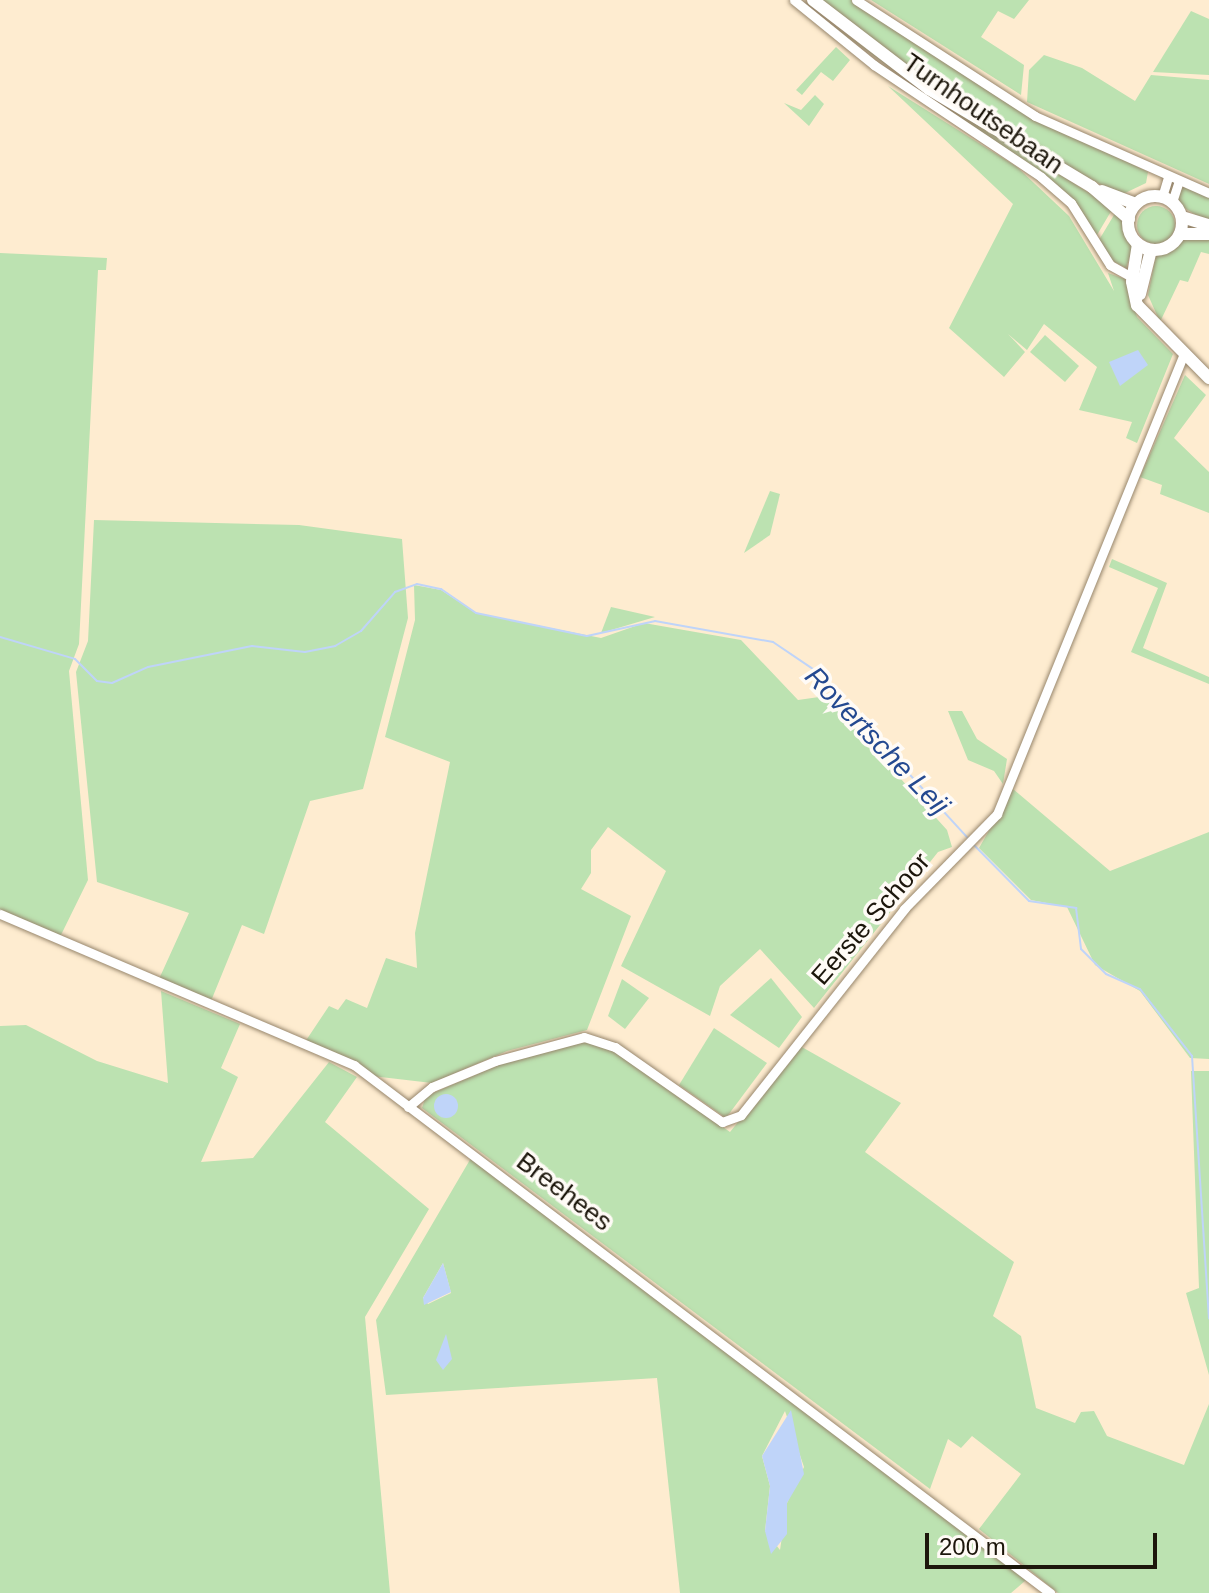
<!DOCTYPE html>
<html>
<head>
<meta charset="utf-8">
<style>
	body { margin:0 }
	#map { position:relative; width:1209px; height:1593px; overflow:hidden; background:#feecd0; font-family:Helvetica,sans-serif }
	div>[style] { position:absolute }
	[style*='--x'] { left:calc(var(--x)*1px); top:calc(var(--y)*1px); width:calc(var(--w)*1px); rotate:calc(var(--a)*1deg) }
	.green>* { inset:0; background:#bce2b1 }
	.round { border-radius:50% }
	.water>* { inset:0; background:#bfd4f9 }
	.stream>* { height:2px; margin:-1px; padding:0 1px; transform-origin:1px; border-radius:1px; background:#bfd4f9 }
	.roads { filter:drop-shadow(0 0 2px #97866c) drop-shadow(0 0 2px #97866c) }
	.street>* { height:9px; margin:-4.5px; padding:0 4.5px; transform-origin:4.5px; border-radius:4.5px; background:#fff }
	.secondary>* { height:12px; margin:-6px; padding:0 6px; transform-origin:6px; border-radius:6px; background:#fff }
	.secondary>.ring { margin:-6px; padding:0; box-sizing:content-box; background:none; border:12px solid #fff; border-radius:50% }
	span { translate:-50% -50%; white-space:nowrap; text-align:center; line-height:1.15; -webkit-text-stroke:7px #fffbf6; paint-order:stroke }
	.street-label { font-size:26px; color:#1c160b }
	.water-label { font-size:28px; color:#244990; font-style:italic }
	.scale { position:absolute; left:925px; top:1533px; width:232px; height:36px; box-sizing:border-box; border:4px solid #1c160b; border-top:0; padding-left:10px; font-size:24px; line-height:28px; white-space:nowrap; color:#1c160b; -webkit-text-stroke:6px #fffbf6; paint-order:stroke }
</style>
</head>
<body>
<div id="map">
	<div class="green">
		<i style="clip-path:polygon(798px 0,911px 81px,1113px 208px,1097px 235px,1074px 203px)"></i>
		<i style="clip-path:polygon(821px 0,851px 0,1002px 100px,1148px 172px,1146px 183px,1121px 195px,1064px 165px,941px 91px)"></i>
		<i style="clip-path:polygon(871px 0,1029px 0,1014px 19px,998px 11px,981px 37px,1024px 65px,1021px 95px)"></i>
		<i style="clip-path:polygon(1191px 11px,1209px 19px,1209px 75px,1153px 72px)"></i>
		<i style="clip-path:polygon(836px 47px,850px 60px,833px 81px,821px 72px,802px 95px,796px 90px)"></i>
		<i style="clip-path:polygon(1044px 55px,1082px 68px,1135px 101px,1151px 75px,1209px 80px,1209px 184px,1027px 102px,1029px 70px)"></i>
		<i style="clip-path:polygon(888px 86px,1017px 167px,1069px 216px,1114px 291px,1108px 273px,1125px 279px,1137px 317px,1173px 354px,1137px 443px,1126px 438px,1132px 422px,1079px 410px,1097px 367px,1044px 324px,1027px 350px,1008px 334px,1025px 352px,1004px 377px,949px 328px,1013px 204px)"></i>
		<i style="clip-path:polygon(815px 95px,824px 104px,809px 126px,784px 103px,801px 110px)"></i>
		<i style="clip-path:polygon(1186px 187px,1209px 196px,1209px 223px,1178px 204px,1179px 188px)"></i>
		<i class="round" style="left:1137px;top:206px;width:38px;height:38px"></i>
		<i style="clip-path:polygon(1117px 210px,1134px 246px,1126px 268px,1109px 259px,1099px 240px)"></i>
		<i style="clip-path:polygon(1209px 236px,1209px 254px,1201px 252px,1188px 282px,1180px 280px,1160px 322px,1148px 295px,1156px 255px,1184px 237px)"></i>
		<i style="clip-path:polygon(0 253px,107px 258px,106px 270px,98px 270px,79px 644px,69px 671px,88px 880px,60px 937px,0 912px)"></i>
		<i style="clip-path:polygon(1045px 335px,1079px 366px,1065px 382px,1030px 352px)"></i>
		<i style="clip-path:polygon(1185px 375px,1206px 395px,1174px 438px,1209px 472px,1209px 513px,1160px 494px,1162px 485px,1140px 477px)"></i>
		<i style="clip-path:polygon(770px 491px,780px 494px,770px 535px,744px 553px)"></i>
		<i style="clip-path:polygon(94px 520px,299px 525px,402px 539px,408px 618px,363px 789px,310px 801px,264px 934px,242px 925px,211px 1001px,159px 979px,189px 913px,97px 882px,76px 672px,88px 641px)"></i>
		<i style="clip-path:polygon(1112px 559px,1167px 583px,1143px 648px,1209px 677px,1209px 684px,1131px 652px,1158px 588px,1109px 567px)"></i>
		<i style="clip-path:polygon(414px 585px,441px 590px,476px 613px,601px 638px,644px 623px,741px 640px,798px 700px,826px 696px,947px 830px,952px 847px,938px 852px,814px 1008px,760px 949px,720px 986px,710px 1016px,621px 966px,666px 871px,608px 827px,591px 850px,591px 873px,581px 889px,631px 916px,587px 1030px,507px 1051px,432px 1083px,372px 1076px,305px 1042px,329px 1006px,338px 1010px,346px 999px,367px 1008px,386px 958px,417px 968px,415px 933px,450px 762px,385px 737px,415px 620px)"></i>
		<i style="clip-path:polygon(611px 607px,655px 617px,601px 633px)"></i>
		<i style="clip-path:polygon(948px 711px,962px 711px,977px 739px,1007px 759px,1003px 784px,994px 771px,968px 760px)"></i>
		<i style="clip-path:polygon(1013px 789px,1110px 871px,1209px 832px,1209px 1059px,1190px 1058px,1140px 991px,1095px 965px,1067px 907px,1031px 900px,979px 848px)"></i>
		<i style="clip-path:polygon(771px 978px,802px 1017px,779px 1048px,730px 1015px)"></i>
		<i style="clip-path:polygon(622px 979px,649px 998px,625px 1029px,608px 1016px)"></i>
		<i style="clip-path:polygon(161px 991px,240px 1024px,221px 1068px,238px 1077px,201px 1162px,253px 1158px,329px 1062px,357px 1077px,325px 1122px,429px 1209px,365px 1317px,390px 1593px,0 1593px,0 1026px,26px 1025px,97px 1061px,168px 1083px)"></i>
		<i style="clip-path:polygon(714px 1028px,767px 1063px,726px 1118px,679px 1085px)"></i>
		<i style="clip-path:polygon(586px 1042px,603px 1043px,730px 1132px,800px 1046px,901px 1103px,865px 1152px,1014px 1262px,993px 1316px,1021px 1336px,1036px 1408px,1075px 1423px,1081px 1412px,1094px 1411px,1107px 1436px,1184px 1465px,1209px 1404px,1209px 1593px,1058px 1593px,979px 1529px,1021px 1474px,972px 1436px,961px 1448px,948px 1439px,930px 1489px,422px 1108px,426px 1096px,508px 1061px)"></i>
		<i style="clip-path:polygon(1191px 1071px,1209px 1071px,1209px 1375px,1186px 1293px,1199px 1288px)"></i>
		<i style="clip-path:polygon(evenodd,471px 1158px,950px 1518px,1026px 1580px,1011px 1593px,680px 1593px,657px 1378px,386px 1395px,376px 1320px,471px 1158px,443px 1263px,451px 1293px,428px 1304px,423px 1298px,443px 1263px,471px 1158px,785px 1411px,804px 1467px,787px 1503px,780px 1550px,765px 1531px,770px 1486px,762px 1456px,785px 1411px)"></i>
	</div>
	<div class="water">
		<i style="clip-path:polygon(1138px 350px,1148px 365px,1120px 386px,1109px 362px)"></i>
		<i class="round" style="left:434px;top:1094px;width:24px;height:24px"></i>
		<i style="clip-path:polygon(443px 1263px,451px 1292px,424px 1305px,423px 1298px)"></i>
		<i style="clip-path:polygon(446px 1334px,452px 1359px,443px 1370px,436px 1360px)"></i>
		<i style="clip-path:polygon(791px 1410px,804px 1474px,787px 1503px,787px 1534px,771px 1554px,765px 1531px,770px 1486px,762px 1456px)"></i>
	</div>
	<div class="stream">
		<i style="--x:0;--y:637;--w:78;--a:16.3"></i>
		<i style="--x:75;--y:659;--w:31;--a:45"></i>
		<i style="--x:97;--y:681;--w:15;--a:8"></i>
		<i style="--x:112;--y:683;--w:39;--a:-24"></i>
		<i style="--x:148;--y:667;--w:106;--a:-11.4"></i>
		<i style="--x:252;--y:646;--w:53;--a:6.5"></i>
		<i style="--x:305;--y:652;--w:31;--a:-11"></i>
		<i style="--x:335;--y:646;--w:30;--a:-30"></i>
		<i style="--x:361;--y:631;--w:52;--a:-48.9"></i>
		<i style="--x:395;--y:592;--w:23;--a:-20"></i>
		<i style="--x:417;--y:584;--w:25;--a:12"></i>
		<i style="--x:441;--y:589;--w:42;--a:34.4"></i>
		<i style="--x:476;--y:613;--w:113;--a:11.7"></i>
		<i style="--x:587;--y:636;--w:70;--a:-12.4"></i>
		<i style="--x:655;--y:621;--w:120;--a:10.1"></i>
		<i style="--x:773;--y:642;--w:48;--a:34"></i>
		<i style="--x:813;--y:669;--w:231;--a:47.5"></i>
		<i style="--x:973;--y:844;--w:80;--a:45.5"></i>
		<i style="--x:1029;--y:901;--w:48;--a:8.5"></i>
		<i style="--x:1076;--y:908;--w:41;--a:83"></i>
		<i style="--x:1081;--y:949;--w:35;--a:45"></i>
		<i style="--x:1106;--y:974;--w:37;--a:24"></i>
		<i style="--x:1140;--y:989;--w:85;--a:52.2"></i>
		<i style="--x:1192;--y:1056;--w:263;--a:86.3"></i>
	</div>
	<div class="roads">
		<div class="street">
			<i style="--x:794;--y:0;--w:103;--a:39.1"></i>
			<i style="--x:874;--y:65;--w:201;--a:33.8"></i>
			<i style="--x:1041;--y:177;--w:40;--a:41"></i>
			<i style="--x:1071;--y:203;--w:73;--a:57.8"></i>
			<i style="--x:1110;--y:265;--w:25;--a:29"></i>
			<i style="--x:856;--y:0;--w:213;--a:32.9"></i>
			<i style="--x:1035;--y:116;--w:190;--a:23.9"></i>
			<i style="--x:1162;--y:197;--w:21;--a:-73"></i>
			<i style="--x:1172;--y:202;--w:22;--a:-72"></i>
			<i style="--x:0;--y:914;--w:385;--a:23.1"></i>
			<i style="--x:354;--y:1065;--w:874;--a:37.18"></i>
			<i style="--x:408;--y:1107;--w:31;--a:-40"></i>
			<i style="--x:432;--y:1087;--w:68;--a:-22.4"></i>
			<i style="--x:495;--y:1061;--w:92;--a:-15.1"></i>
			<i style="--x:584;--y:1037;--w:33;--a:18"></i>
			<i style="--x:615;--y:1047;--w:131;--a:35"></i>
			<i style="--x:722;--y:1122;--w:20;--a:-20"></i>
			<i style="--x:741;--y:1115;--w:263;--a:-51.6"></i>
			<i style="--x:904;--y:909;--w:133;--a:-45.6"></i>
			<i style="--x:997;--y:814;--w:497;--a:-67.9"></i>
		</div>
		<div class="secondary">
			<i style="--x:813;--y:0;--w:146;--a:37.5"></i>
			<i style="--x:929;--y:89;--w:190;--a:31"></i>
			<i style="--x:1092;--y:187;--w:49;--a:40.9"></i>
			<i style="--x:1102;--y:191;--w:36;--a:21"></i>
			<i class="ring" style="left:1128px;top:196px;width:42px;height:42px"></i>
			<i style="--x:1182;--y:217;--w:28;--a:17"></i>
			<i style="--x:1180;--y:234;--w:29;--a:0"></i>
			<i style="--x:1138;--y:244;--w:38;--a:99"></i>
			<i style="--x:1132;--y:282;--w:24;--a:78"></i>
			<i style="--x:1137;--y:305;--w:103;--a:45.4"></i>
			<i style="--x:1140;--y:294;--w:45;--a:-76"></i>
		</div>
	</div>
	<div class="street-label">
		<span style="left:983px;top:114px;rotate:35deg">Turnhoutsebaan</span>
		<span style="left:871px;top:919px;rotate:-49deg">Eerste Schoor</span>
		<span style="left:564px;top:1192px;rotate:37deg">Breehees</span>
	</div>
	<div class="water-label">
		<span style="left:877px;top:741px;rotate:46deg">Rovertsche Leij</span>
	</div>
	<div class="scale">200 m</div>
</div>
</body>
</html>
